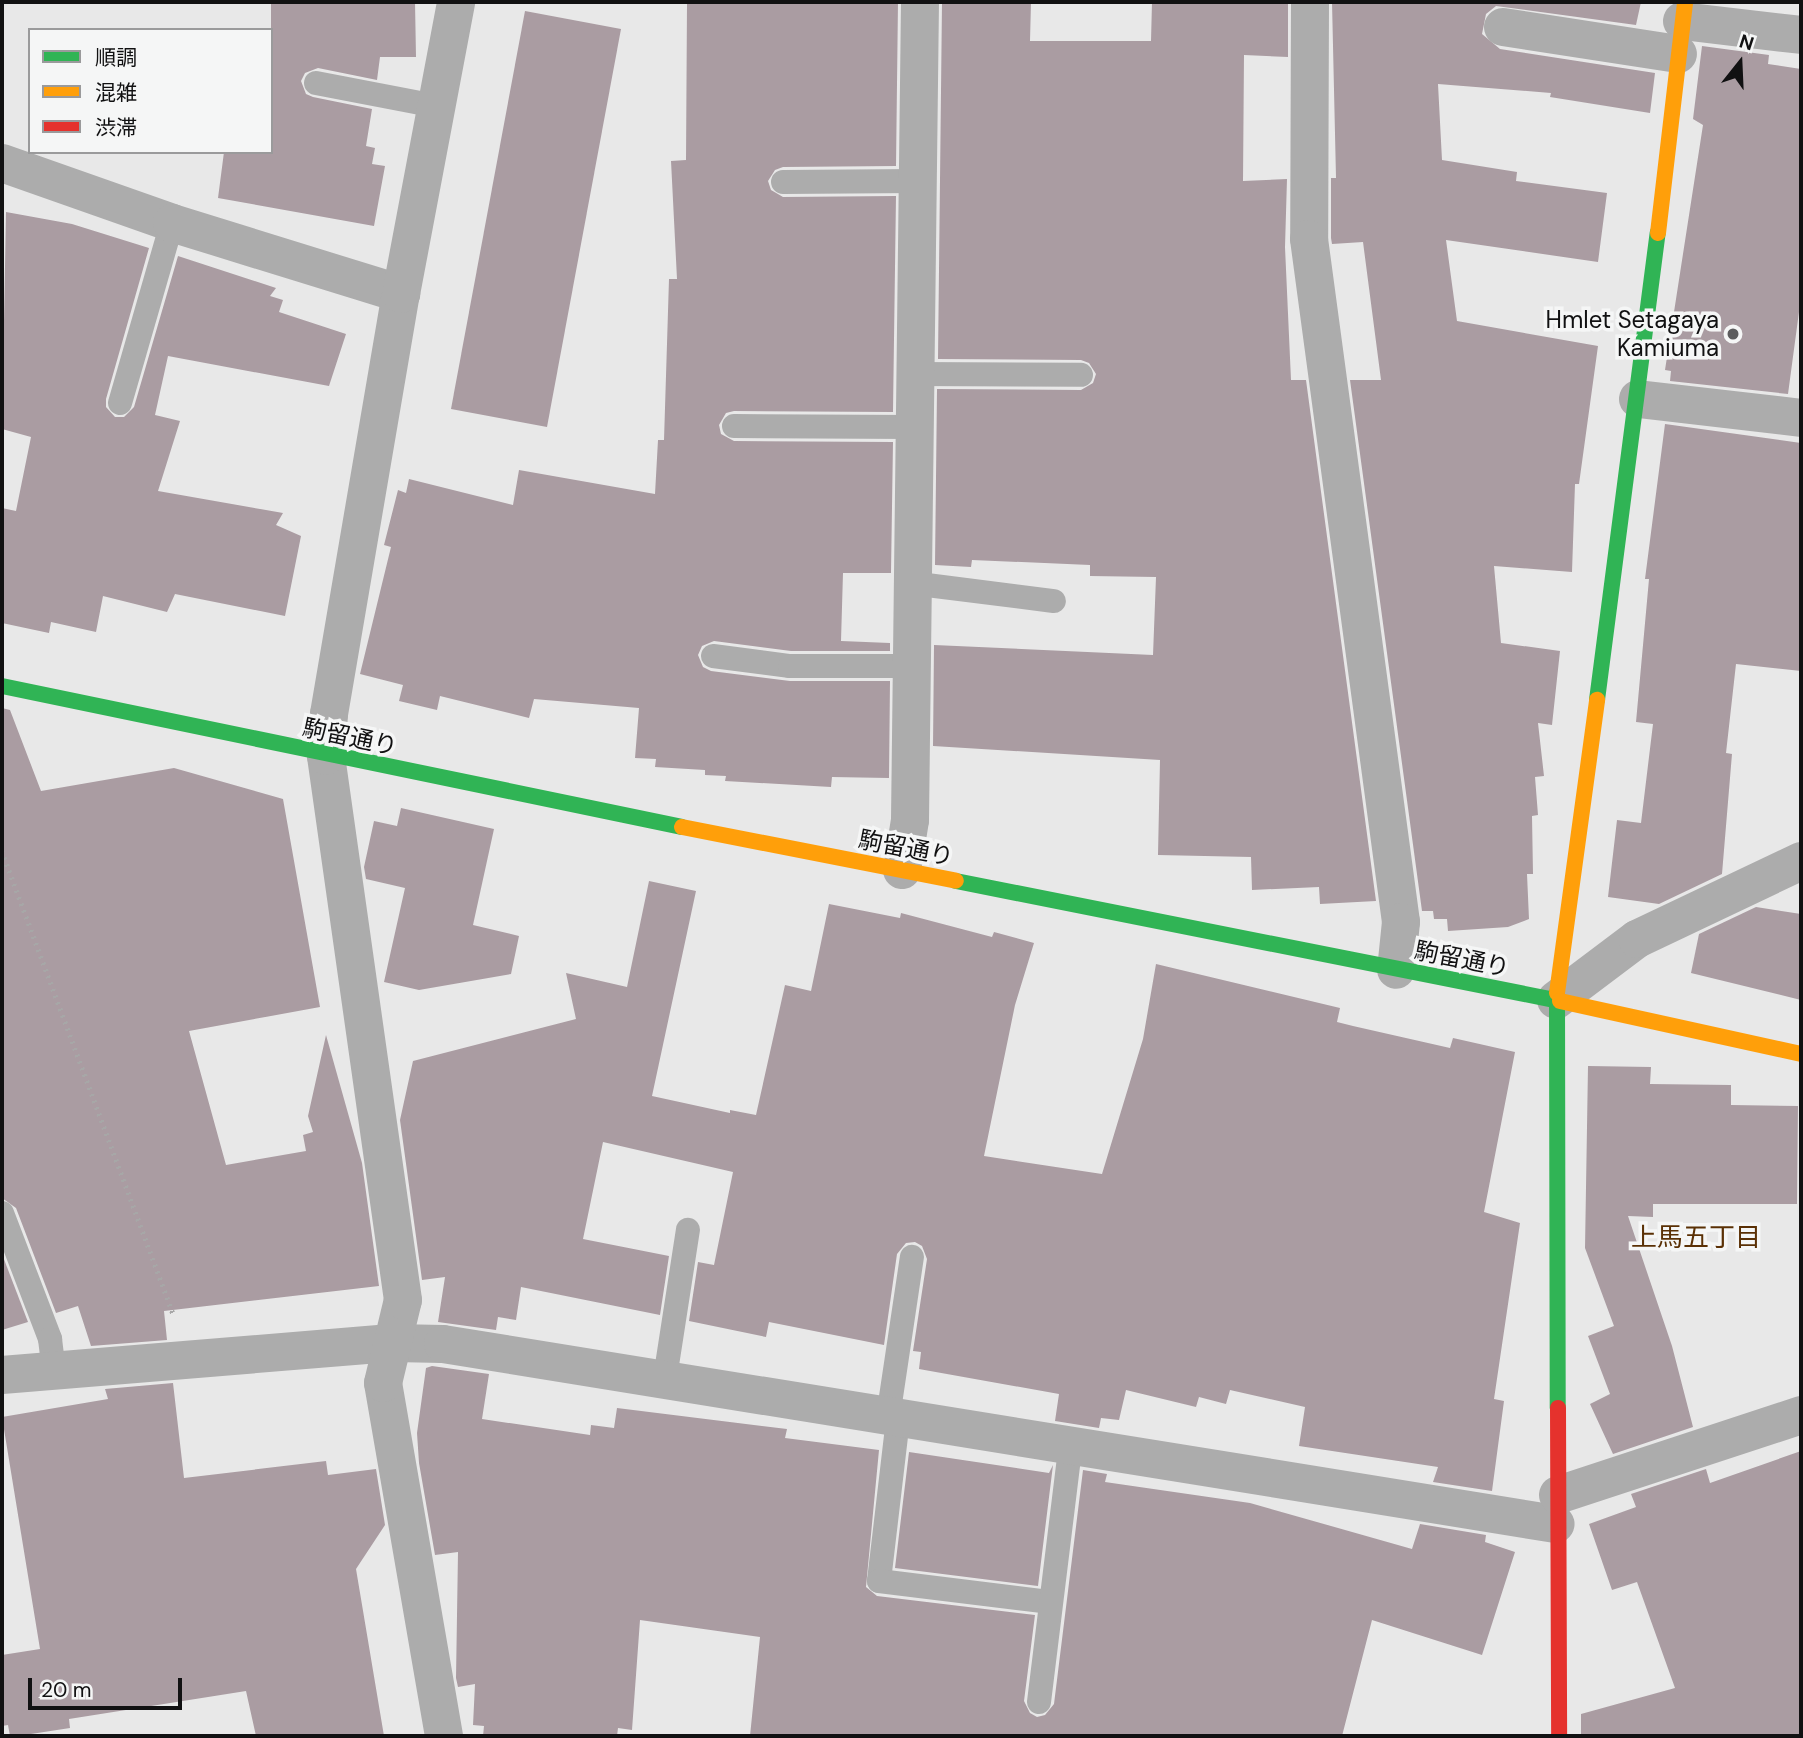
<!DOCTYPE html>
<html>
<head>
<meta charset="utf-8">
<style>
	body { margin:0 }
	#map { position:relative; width:1803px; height:1738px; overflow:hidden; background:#e8e8e8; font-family:"DM Sans","Noto Sans JP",sans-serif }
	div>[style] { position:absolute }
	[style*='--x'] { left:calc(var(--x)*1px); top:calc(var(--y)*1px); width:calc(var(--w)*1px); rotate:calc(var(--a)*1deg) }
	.building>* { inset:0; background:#aa9ca2 }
	.path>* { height:4.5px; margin-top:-2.25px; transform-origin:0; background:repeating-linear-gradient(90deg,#a7a7a7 0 2px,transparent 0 7px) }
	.lane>* { height:24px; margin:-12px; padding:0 12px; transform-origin:12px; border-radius:12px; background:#acacac }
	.street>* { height:38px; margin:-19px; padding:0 19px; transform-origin:19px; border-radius:19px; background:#acacac }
	.fast>* { height:16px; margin:-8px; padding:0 8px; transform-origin:8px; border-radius:8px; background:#30b455 }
	.slow>* { height:16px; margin:-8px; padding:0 8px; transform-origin:8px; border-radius:8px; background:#ff9f0a }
	.jam>* { height:16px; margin:-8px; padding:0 8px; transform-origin:8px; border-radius:8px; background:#e5322d }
	.dots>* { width:19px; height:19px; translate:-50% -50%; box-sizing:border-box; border:4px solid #f5f6f6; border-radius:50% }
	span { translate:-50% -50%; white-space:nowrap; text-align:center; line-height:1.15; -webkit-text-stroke:7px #f5f6f6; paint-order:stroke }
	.poi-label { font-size:24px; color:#111112 }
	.right { translate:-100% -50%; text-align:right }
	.street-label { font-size:24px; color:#111112 }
	.neighbourhood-label { font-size:26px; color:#5a3005 }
	.frame { position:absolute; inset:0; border:4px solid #111112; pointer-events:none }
	.legend { position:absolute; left:28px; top:28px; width:245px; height:126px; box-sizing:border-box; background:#f5f6f6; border:2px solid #9a9a9b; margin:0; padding:9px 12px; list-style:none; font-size:21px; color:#111112 }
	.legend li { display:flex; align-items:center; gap:14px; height:35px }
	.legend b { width:35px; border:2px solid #9a9a9b }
	.north { position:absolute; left:1705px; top:28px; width:70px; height:70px; -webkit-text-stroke:5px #f5f6f6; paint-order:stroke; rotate:18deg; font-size:19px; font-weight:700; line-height:28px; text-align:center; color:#111112 }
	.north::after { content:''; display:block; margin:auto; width:24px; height:32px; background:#111112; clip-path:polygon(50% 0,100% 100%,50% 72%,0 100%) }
	.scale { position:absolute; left:28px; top:1678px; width:154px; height:32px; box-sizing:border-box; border:4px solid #111112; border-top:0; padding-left:9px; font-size:21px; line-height:24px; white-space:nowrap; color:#111112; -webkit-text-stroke:5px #f5f6f6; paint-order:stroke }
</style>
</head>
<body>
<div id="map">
	<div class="building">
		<i style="clip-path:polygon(271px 2px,415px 2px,416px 57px,380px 57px,377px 80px,318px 68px,305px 73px,301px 81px,306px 94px,313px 97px,372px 109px,366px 146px,375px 148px,372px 164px,385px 166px,374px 226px,218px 198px,224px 152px,271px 152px)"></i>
		<i style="clip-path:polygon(898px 2px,896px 166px,783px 167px,775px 170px,768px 181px,771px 190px,783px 197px,896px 196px,893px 412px,734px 411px,726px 413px,719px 425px,721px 434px,734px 441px,893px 442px,891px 573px,843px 573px,841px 641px,890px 643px,890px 651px,791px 651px,714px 641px,702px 646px,698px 655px,703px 667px,711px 671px,790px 681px,890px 681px,889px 778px,832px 777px,831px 787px,725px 781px,726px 776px,705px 775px,705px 770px,655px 767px,656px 759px,635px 758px,639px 708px,534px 699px,529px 718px,440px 696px,437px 710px,399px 701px,403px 685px,360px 674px,391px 547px,384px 545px,398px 490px,406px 493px,409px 479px,513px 505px,519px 470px,655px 494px,658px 440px,664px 440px,669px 279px,677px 279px,671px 161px,686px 160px,687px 3px)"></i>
		<i style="clip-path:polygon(942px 2px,1031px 2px,1030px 41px,1151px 41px,1152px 2px,1288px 2px,1288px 57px,1244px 55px,1243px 181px,1287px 179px,1285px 247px,1291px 380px,1306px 380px,1376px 901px,1320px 904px,1319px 887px,1252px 890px,1251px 857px,1158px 855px,1160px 760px,933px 746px,934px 645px,1153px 655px,1156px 577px,1090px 576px,1090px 565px,972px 560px,971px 567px,935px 565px,937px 389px,1081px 390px,1093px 383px,1096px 374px,1089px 363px,1081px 360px,938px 359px)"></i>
		<i style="clip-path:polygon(1332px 2px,1641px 2px,1636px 25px,1496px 6px,1486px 14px,1482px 34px,1500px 49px,1655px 73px,1650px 113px,1550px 97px,1551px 93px,1438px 84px,1442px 160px,1517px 172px,1516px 181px,1607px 193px,1598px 262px,1446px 240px,1457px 321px,1598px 346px,1579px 484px,1575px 484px,1572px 572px,1494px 566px,1501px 643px,1560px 651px,1552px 725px,1538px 723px,1544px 776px,1535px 777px,1538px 815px,1532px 816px,1533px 874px,1527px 874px,1529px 919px,1508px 927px,1448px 931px,1447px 919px,1434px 919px,1433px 911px,1422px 911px,1350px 380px,1381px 380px,1363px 242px,1332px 244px,1331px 238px,1331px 178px,1336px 178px)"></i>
		<i style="clip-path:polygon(525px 11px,621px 29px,547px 427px,451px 409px)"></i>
		<i style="clip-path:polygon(1702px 46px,1769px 55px,1768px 64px,1801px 69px,1801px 297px,1788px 394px,1670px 381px,1671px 371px,1665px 370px,1703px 125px,1693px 119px)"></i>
		<i style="clip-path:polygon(6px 212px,72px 224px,149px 248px,106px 399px,106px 407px,115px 417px,124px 417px,134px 407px,178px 256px,276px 288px,270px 296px,283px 300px,279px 312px,346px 334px,329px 386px,168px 356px,155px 415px,180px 421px,158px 491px,283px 513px,276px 525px,301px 536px,285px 616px,175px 594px,167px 612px,103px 596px,96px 632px,51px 622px,49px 633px,2px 623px,2px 508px,16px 511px,31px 437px,2px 429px)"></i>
		<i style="clip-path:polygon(1665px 424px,1801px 443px,1801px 671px,1736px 664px,1726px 753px,1732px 754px,1722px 874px,1659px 904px,1608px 897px,1617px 820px,1641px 823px,1653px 724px,1636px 722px,1649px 579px,1645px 579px)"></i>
		<i style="clip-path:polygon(2px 708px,10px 710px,41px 791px,174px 768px,283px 799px,320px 1007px,189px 1031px,226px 1165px,306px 1151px,303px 1135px,313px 1132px,308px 1116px,326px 1035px,362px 1163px,379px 1286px,164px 1311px,167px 1340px,91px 1346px,78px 1306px,56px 1313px,16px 1208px,2px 1198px)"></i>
		<i style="clip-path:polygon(401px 808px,494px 829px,473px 925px,519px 936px,511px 974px,419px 990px,384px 982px,405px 888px,366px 879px,364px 867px,374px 821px,397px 826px)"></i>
		<i style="clip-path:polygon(649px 881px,696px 891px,652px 1096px,730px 1113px,730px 1110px,756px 1115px,785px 985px,811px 991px,829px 904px,900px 918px,901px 913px,992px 937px,994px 932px,1034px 943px,1015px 1005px,984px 1156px,1102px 1174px,1143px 1039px,1156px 964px,1340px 1008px,1337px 1022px,1353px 1026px,1450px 1048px,1453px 1038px,1515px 1052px,1484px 1212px,1520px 1223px,1494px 1399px,1504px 1401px,1492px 1491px,1433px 1482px,1438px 1467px,1299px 1446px,1305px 1407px,1230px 1390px,1226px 1404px,1199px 1397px,1196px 1407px,1126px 1390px,1119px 1420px,1101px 1418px,1099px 1428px,1055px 1421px,1059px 1394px,919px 1369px,921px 1352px,913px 1351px,927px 1259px,922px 1246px,915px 1242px,906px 1243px,897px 1254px,884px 1345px,769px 1322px,766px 1337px,689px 1321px,698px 1262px,714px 1265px,733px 1172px,603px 1142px,583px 1239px,669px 1256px,660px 1315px,521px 1287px,516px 1320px,498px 1317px,496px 1330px,438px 1322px,445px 1277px,422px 1280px,400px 1120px,413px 1061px,576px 1019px,566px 973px,627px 987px)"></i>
		<i style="clip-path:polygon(1756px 907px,1801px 914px,1801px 1000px,1691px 973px,1699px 934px)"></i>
		<i style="clip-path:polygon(1588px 1066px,1651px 1067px,1650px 1084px,1731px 1085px,1731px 1105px,1798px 1106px,1797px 1204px,1653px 1204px,1653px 1217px,1628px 1216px,1672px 1346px,1693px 1427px,1613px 1454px,1590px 1404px,1610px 1394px,1588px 1336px,1614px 1326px,1585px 1248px)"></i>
		<i style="clip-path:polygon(2px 1254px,28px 1322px,2px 1330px)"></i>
		<i style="clip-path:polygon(432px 1366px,489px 1374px,482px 1419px,590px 1435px,591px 1425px,614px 1428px,617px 1408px,787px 1429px,785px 1438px,879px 1450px,866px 1587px,877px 1596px,1035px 1615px,1024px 1701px,1030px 1713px,1037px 1717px,1045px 1715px,1054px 1704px,1083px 1470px,1107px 1474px,1105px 1482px,1250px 1503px,1412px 1549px,1420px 1524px,1486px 1535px,1485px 1542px,1515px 1552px,1482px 1655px,1372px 1620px,1342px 1736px,750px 1736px,760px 1637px,640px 1620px,632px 1730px,618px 1728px,617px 1736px,483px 1736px,484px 1726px,473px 1725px,475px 1684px,458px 1687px,456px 1678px,458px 1552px,435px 1555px,419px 1463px,417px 1433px,426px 1368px)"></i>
		<i style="clip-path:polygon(173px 1383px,184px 1478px,326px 1461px,328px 1475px,376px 1469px,385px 1525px,356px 1569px,384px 1736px,256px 1736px,246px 1691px,69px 1719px,70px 1728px,18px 1736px,10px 1736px,8px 1725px,2px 1726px,2px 1655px,40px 1649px,2px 1417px,108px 1399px,105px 1389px)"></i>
		<i style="clip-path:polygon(1801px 1451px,1801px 1736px,1581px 1736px,1581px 1714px,1675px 1688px,1637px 1582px,1612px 1590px,1589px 1524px,1636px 1507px,1631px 1494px,1706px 1469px,1710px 1483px)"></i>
		<i style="clip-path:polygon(909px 1452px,1049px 1473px,1053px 1465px,1038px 1586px,895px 1568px)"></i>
	</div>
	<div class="path">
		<i style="--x:2;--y:851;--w:496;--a:69.7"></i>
	</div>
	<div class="lane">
		<i style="--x:316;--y:83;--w:122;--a:10.9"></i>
		<i style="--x:783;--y:182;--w:134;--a:-0.4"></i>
		<i style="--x:914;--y:374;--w:167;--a:0.3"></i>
		<i style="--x:120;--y:403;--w:187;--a:-73.9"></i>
		<i style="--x:734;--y:426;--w:179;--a:0.3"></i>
		<i style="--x:911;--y:583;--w:144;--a:7.2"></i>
		<i style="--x:713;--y:656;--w:78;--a:7.4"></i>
		<i style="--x:790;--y:666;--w:120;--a:0"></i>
		<i style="--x:2;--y:1213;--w:135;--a:69.1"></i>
		<i style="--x:50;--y:1339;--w:31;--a:83"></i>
		<i style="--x:665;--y:1378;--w:150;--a:-81.2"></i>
		<i style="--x:888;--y:1417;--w:162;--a:-81.5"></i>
		<i style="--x:898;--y:1419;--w:163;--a:96.7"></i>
		<i style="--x:879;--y:1581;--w:171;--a:7"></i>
		<i style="--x:1039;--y:1702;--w:261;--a:-83"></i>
	</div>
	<div class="street">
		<i style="--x:1310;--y:2;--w:237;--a:90.2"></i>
		<i style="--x:1309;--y:239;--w:689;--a:82.33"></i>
		<i style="--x:1401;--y:922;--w:48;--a:95.9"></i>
		<i style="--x:1682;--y:21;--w:120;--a:6.7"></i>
		<i style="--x:1503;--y:27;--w:177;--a:8.8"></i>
		<i style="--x:2;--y:163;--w:180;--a:19.4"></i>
		<i style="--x:172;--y:223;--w:240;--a:17.2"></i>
		<i style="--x:1638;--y:399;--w:164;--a:6.6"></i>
		<i style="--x:902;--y:870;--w:51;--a:-80.9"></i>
		<i style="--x:910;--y:820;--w:818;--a:-89.3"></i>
		<i style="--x:1556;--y:1000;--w:101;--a:-37"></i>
		<i style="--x:1637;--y:939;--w:182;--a:-25.4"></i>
		<i style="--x:2;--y:1375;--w:393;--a:-4.7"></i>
		<i style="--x:394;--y:1343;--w:49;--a:1.2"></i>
		<i style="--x:443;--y:1344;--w:1127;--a:9.19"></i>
		<i style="--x:1558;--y:1495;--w:256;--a:-18.2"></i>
		<i style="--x:444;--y:1736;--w:358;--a:-99.8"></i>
		<i style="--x:383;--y:1383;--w:85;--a:-76.5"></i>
		<i style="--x:403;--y:1300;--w:549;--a:-98.06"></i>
		<i style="--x:326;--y:756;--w:42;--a:-85.9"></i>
		<i style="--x:329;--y:714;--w:426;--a:-80.3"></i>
		<i style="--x:401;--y:294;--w:297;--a:-79.3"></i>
	</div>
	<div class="fast">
		<i style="--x:2;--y:686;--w:694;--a:11.71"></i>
		<i style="--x:1597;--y:700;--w:471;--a:-82.6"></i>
		<i style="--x:956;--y:881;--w:616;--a:11.24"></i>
		<i style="--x:1557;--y:993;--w:415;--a:89.9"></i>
	</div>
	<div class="slow">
		<i style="--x:1658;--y:233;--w:233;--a:-83.3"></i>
		<i style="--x:682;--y:827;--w:279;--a:11.1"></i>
		<i style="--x:1557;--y:993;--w:296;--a:-82.2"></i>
		<i style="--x:1560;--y:1001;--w:247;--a:12.4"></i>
	</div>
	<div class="jam">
		<i style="--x:1558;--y:1408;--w:328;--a:89.8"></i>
	</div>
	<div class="dots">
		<i style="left:1733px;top:334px;background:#5c5c5d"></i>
	</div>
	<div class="poi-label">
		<span class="right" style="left:1719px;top:334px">Hmlet Setagaya<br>Kamiuma</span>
	</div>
	<div class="street-label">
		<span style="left:350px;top:737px;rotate:12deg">駒留通り</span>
		<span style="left:906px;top:848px;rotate:11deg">駒留通り</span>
		<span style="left:1462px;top:959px;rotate:11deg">駒留通り</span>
	</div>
	<div class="neighbourhood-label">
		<span style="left:1696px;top:1238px">上馬五丁目</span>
	</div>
	<div class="frame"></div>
	<ul class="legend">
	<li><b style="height:9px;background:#30b455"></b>順調</li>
	<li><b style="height:9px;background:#ff9f0a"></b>混雑</li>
	<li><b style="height:9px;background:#e5322d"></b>渋滞</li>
	</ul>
	<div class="north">N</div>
	<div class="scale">20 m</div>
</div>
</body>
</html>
